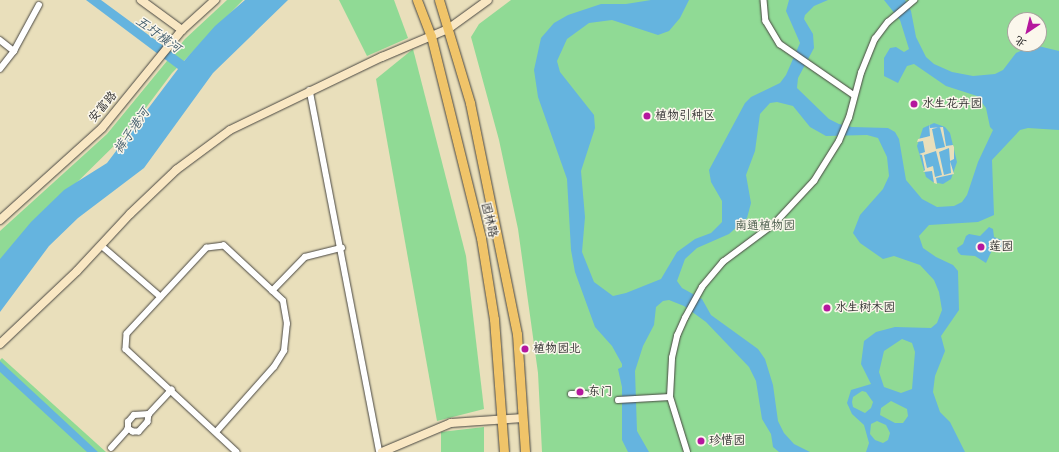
<!DOCTYPE html>
<html>
<head>
<meta charset="utf-8">
<style>
	body { margin:0 }
	#map { position:relative; width:1059px; height:452px; overflow:hidden; background:#e9dfbb; font-family:Pangolin,"LXGW WenKai TC",sans-serif }
	div>[style] { position:absolute }
	[style*='--x'] { left:calc(var(--x)*1px); top:calc(var(--y)*1px); width:calc(var(--w)*1px); rotate:calc(var(--a)*1deg) }
	.green>* { inset:0; background:#90da95 }
	.water>* { inset:0; background:#65b4df }
	.pier>* { inset:0; background:#e9dfbb }
	.roads { filter:drop-shadow(0 0 1px #484641) drop-shadow(0 0 1px #484641) }
	.street>* { height:5.5px; margin:-2.75px; padding:0 2.75px; transform-origin:2.75px; border-radius:2.75px; background:#fff }
	.secondary>* { height:8px; margin:-4px; padding:0 4px; transform-origin:4px; border-radius:4px; background:#f9e7c3 }
	.primary>* { height:9px; margin:-4.5px; padding:0 4.5px; transform-origin:4.5px; border-radius:4.5px; background:#f0c469 }
	.dots>* { width:11px; height:11px; translate:-50% -50%; box-sizing:border-box; border:2px solid #fbf7ec; border-radius:50% }
	span { translate:-50% -50%; white-space:nowrap; text-align:center; line-height:1.15; -webkit-text-stroke:3px #fbf7ec; paint-order:stroke }
	.poi-label { font-size:12px; color:#2b2b2b }
	.left { translate:0 -50%; text-align:left }
	.street-label { font-size:12px; color:#2b2b2b }
	.park-label { font-size:12px; color:#445746 }
	.water-label { font-size:13px; color:#3f5b6a; font-style:italic }
	.north { position:absolute; left:1007px; top:12px; width:40px; height:40px; box-sizing:border-box; background:#fbf7ec; border:1px solid #a8a59f; border-radius:50%; rotate:215deg; font-size:11px; font-weight:700; line-height:16px; text-align:center; color:#2b2b2b }
	.north::after { content:''; display:block; margin:auto; width:14px; height:18px; background:#b5179e; clip-path:polygon(50% 0,100% 100%,50% 72%,0 100%) }
</style>
</head>
<body>
<div id="map">
	<div class="green">
		<i style="clip-path:polygon(227px 0,243px 0,172px 73px,127px 133px,53px 206px,0 267px,0 231px,107px 134px,185px 39px)"></i>
		<i style="clip-path:polygon(339px 0,394px 0,408px 38px,367px 56px)"></i>
		<i style="clip-path:polygon(evenodd,511px 0,1059px 0,1059px 452px,542px 452px,538px 373px,518px 229px,499px 140px,471px 37px,479px 24px,511px 0,1015px 20px,1039px 20px,1039px 44px,1015px 44px,1015px 20px)"></i>
		<i style="clip-path:polygon(413px 49px,466px 256px,484px 409px,437px 421px,376px 79px)"></i>
		<i style="clip-path:polygon(2px 358px,106px 452px,0 452px,0 360px)"></i>
		<i style="clip-path:polygon(484px 427px,484px 452px,441px 452px,441px 432px)"></i>
	</div>
	<div class="water">
		<i style="clip-path:polygon(86px 0,101px 0,184px 61px,215px 26px,245px 0,288px 0,213px 73px,144px 168px,78px 218px,49px 246px,0 312px,0 259px,31px 222px,64px 190px,107px 163px,178px 69px)"></i>
		<i style="clip-path:polygon(evenodd,651px 0,689px 0,680px 18px,669px 31px,658px 35px,612px 20px,589px 23px,567px 39px,557px 61px,560px 72px,594px 115px,595px 128px,581px 171px,585px 217px,582px 252px,594px 282px,613px 296px,626px 293px,661px 279px,677px 252px,695px 239px,711px 233px,722px 222px,722px 201px,711px 182px,709px 170px,745px 103px,751px 97px,780px 83px,786px 75px,800px 43px,786px 11px,789px 0,828px 0,814px 6px,805px 15px,804px 19px,813px 34px,814px 48px,798px 78px,797px 88px,829px 119px,839px 124px,852px 127px,888px 128px,895px 132px,899px 139px,906px 180px,922px 199px,937px 207px,954px 206px,962px 202px,967px 195px,978px 162px,993px 130px,990px 127px,986px 108px,977px 96px,946px 86px,914px 64px,907px 66px,898px 83px,884px 76px,884px 58px,890px 48px,896px 47px,904px 52px,909px 49px,900px 20px,884px 0,905px 0,911px 11px,916px 37px,926px 57px,934px 64px,952px 72px,973px 76px,995px 74px,1003px 70px,1016px 53px,1034px 45px,1059px 51px,1059px 130px,1028px 128px,1020px 130px,992px 160px,994px 215px,978px 222px,929px 225px,919px 236px,923px 248px,936px 257px,953px 265px,958px 271px,959px 310px,941px 336px,945px 351px,935px 376px,933px 392px,940px 412px,950px 422px,965px 452px,866px 452px,869px 443px,864px 425px,852px 414px,847px 403px,851px 390px,871px 384px,861px 364px,864px 341px,876px 332px,895px 327px,931px 328px,937px 323px,942px 310px,939px 292px,934px 280px,920px 265px,894px 256px,883px 259px,860px 243px,853px 233px,860px 215px,883px 189px,889px 176px,887px 157px,878px 138px,867px 135px,826px 136px,810px 127px,793px 106px,777px 102px,770px 103px,760px 114px,755px 151px,746px 175px,751px 203px,747px 218px,729px 234px,697px 248px,685px 259px,677px 281px,682px 288px,702px 299px,711px 315px,758px 349px,765px 359px,773px 385px,778px 421px,784px 433px,794px 444px,810px 452px,779px 452px,773px 447px,771px 434px,762px 419px,756px 381px,749px 367px,706px 322px,684px 306px,669px 300px,663px 301px,656px 307px,654px 325px,643px 346px,635px 371px,637px 431px,649px 452px,628px 452px,622px 440px,622px 387px,618px 369px,622px 367px,622px 364px,612px 346px,595px 327px,575px 272px,571px 250px,567px 179px,538px 97px,534px 70px,541px 38px,554px 23px,568px 15px,601px 4px,626px 4px,651px 0,902px 339px,912px 343px,915px 352px,912px 389px,901px 393px,884px 387px,879px 372px,884px 351px,902px 339px,651px 0,862px 391px,866px 392px,873px 402px,871px 408px,865px 413px,853px 407px,852px 402px,853px 397px,862px 391px,651px 0,891px 401px,907px 409px,908px 416px,903px 423px,895px 423px,880px 415px,881px 408px,891px 401px,651px 0,877px 421px,886px 425px,890px 433px,888px 440px,883px 443px,875px 440px,870px 434px,871px 424px,877px 421px)"></i>
		<i style="clip-path:polygon(934px 123px,945px 127px,950px 133px,957px 162px,951px 179px,943px 184px,933px 182px,926px 177px,917px 146px,923px 128px)"></i>
		<i style="clip-path:polygon(989px 227px,993px 229px,994px 237px,1007px 242px,1004px 249px,993px 248px,986px 263px,975px 256px,961px 255px,958px 252px,957px 248px,963px 244px,966px 236px,969px 234px,980px 236px)"></i>
		<i style="clip-path:polygon(0 361px,1px 362px,98px 452px,87px 452px,0 372px)"></i>
	</div>
	<div class="pier">
		<i style="clip-path:polygon(evenodd,929px 124px,930px 128px,943px 127px,946px 146px,953px 145px,954px 147px,954px 159px,950px 161px,954px 174px,936px 178px,937px 184px,934px 183px,932px 171px,923px 172px,925px 170px,922px 155px,919px 154px,925px 152px,923px 141px,917px 142px,918px 139px,930px 136px,929px 124px,940px 127px,945px 147px,936px 149px,932px 129px,940px 127px,929px 124px,949px 148px,951px 173px,944px 175px,939px 152px,949px 148px,929px 124px,936px 151px,942px 175px,935px 177px,933px 166px,927px 168px,924px 155px,936px 151px)"></i>
	</div>
	<div class="roads">
		<div class="street">
			<i style="--x:764;--y:0;--w:21;--a:85"></i>
			<i style="--x:766;--y:21;--w:27;--a:59"></i>
			<i style="--x:780;--y:44;--w:90;--a:34.6"></i>
			<i style="--x:0;--y:40;--w:18;--a:38"></i>
			<i style="--x:0;--y:69;--w:23;--a:-52"></i>
			<i style="--x:14;--y:51;--w:52;--a:-61.5"></i>
			<i style="--x:310;--y:90;--w:369;--a:79.1"></i>
			<i style="--x:101;--y:245;--w:79;--a:40.9"></i>
			<i style="--x:272;--y:291;--w:47;--a:-45.9"></i>
			<i style="--x:305;--y:257;--w:38;--a:-14"></i>
			<i style="--x:571;--y:394;--w:15;--a:0"></i>
			<i style="--x:618;--y:400;--w:52;--a:-3.3"></i>
			<i style="--x:149;--y:414;--w:33;--a:-47"></i>
			<i style="--x:216;--y:432;--w:87;--a:-48.3"></i>
			<i style="--x:274;--y:367;--w:19;--a:-58"></i>
			<i style="--x:284;--y:351;--w:27;--a:-84"></i>
			<i style="--x:287;--y:324;--w:23;--a:-100"></i>
			<i style="--x:283;--y:301;--w:81;--a:-137"></i>
			<i style="--x:224;--y:246;--w:17;--a:173"></i>
			<i style="--x:207;--y:248;--w:117;--a:132.9"></i>
			<i style="--x:127;--y:334;--w:15;--a:94"></i>
			<i style="--x:126;--y:349;--w:151;--a:42.9"></i>
			<i style="--x:111;--y:448;--w:25;--a:-48"></i>
			<i style="--x:128;--y:429;--w:7;--a:-90"></i>
			<i style="--x:128;--y:422;--w:9;--a:-49"></i>
			<i style="--x:134;--y:415;--w:15;--a:-4"></i>
			<i style="--x:149;--y:414;--w:8;--a:97"></i>
			<i style="--x:148;--y:422;--w:13;--a:132"></i>
			<i style="--x:139;--y:432;--w:6;--a:180"></i>
			<i style="--x:133;--y:432;--w:6;--a:-149"></i>
			<i style="--x:687;--y:452;--w:58;--a:-107.2"></i>
			<i style="--x:670;--y:397;--w:39;--a:-87"></i>
			<i style="--x:672;--y:358;--w:23;--a:-77"></i>
			<i style="--x:677;--y:336;--w:20;--a:-66"></i>
			<i style="--x:685;--y:318;--w:35;--a:-61"></i>
			<i style="--x:702;--y:287;--w:33;--a:-50"></i>
			<i style="--x:723;--y:262;--w:64;--a:-36.7"></i>
			<i style="--x:774;--y:224;--w:59;--a:-47.1"></i>
			<i style="--x:814;--y:181;--w:47;--a:-58"></i>
			<i style="--x:839;--y:141;--w:25;--a:-67"></i>
			<i style="--x:849;--y:118;--w:47;--a:-75.1"></i>
			<i style="--x:861;--y:73;--w:37;--a:-68"></i>
			<i style="--x:875;--y:39;--w:21;--a:-53"></i>
			<i style="--x:888;--y:22;--w:34;--a:-40"></i>
		</div>
		<div class="secondary">
			<i style="--x:141;--y:0;--w:51;--a:36.2"></i>
			<i style="--x:0;--y:220;--w:137;--a:-42"></i>
			<i style="--x:102;--y:128;--w:127;--a:-50.8"></i>
			<i style="--x:182;--y:30;--w:45;--a:-42.3"></i>
			<i style="--x:0;--y:344;--w:106;--a:-43.5"></i>
			<i style="--x:77;--y:271;--w:78;--a:-47.1"></i>
			<i style="--x:130;--y:214;--w:64;--a:-43.7"></i>
			<i style="--x:176;--y:170;--w:67;--a:-36.5"></i>
			<i style="--x:230;--y:130;--w:169;--a:-25.7"></i>
			<i style="--x:382;--y:57;--w:72;--a:-23"></i>
			<i style="--x:448;--y:29;--w:49;--a:-35.9"></i>
			<i style="--x:382;--y:452;--w:75;--a:-22.8"></i>
			<i style="--x:451;--y:423;--w:72;--a:-4"></i>
		</div>
		<div class="primary">
			<i style="--x:417;--y:0;--w:39;--a:69"></i>
			<i style="--x:431;--y:36;--w:208;--a:76.1"></i>
			<i style="--x:481;--y:238;--w:82;--a:80.9"></i>
			<i style="--x:494;--y:319;--w:133;--a:85.7"></i>
			<i style="--x:439;--y:0;--w:108;--a:73.2"></i>
			<i style="--x:470;--y:103;--w:236;--a:78.5"></i>
			<i style="--x:517;--y:334;--w:118;--a:86.1"></i>
		</div>
	</div>
	<div class="dots">
		<i style="left:914px;top:104px;background:#b5179e"></i>
		<i style="left:647px;top:116px;background:#b5179e"></i>
		<i style="left:981px;top:247px;background:#b5179e"></i>
		<i style="left:827px;top:308px;background:#b5179e"></i>
		<i style="left:525px;top:349px;background:#b5179e"></i>
		<i style="left:580px;top:392px;background:#b5179e"></i>
		<i style="left:701px;top:441px;background:#b5179e"></i>
	</div>
	<div class="poi-label">
		<span class="left" style="left:922px;top:104px">水生花卉园</span>
		<span class="left" style="left:655px;top:116px">植物引种区</span>
		<span class="left" style="left:989px;top:247px">莲园</span>
		<span class="left" style="left:835px;top:308px">水生树木园</span>
		<span class="left" style="left:533px;top:349px">植物园北</span>
		<span class="left" style="left:588px;top:392px">东门</span>
		<span class="left" style="left:709px;top:441px">珍惜园</span>
	</div>
	<div class="street-label">
		<span style="left:103px;top:107px;rotate:-49deg">安富路</span>
		<span style="left:489px;top:220px;rotate:77deg">园林路</span>
	</div>
	<div class="park-label">
		<span style="left:765px;top:226px">南通植物园</span>
	</div>
	<div class="water-label">
		<span style="left:158px;top:35px;rotate:36deg">五圩横河</span>
		<span style="left:132px;top:131px;rotate:-55deg">裤子港河</span>
	</div>
	<div class="north">北</div>
</div>
</body>
</html>
